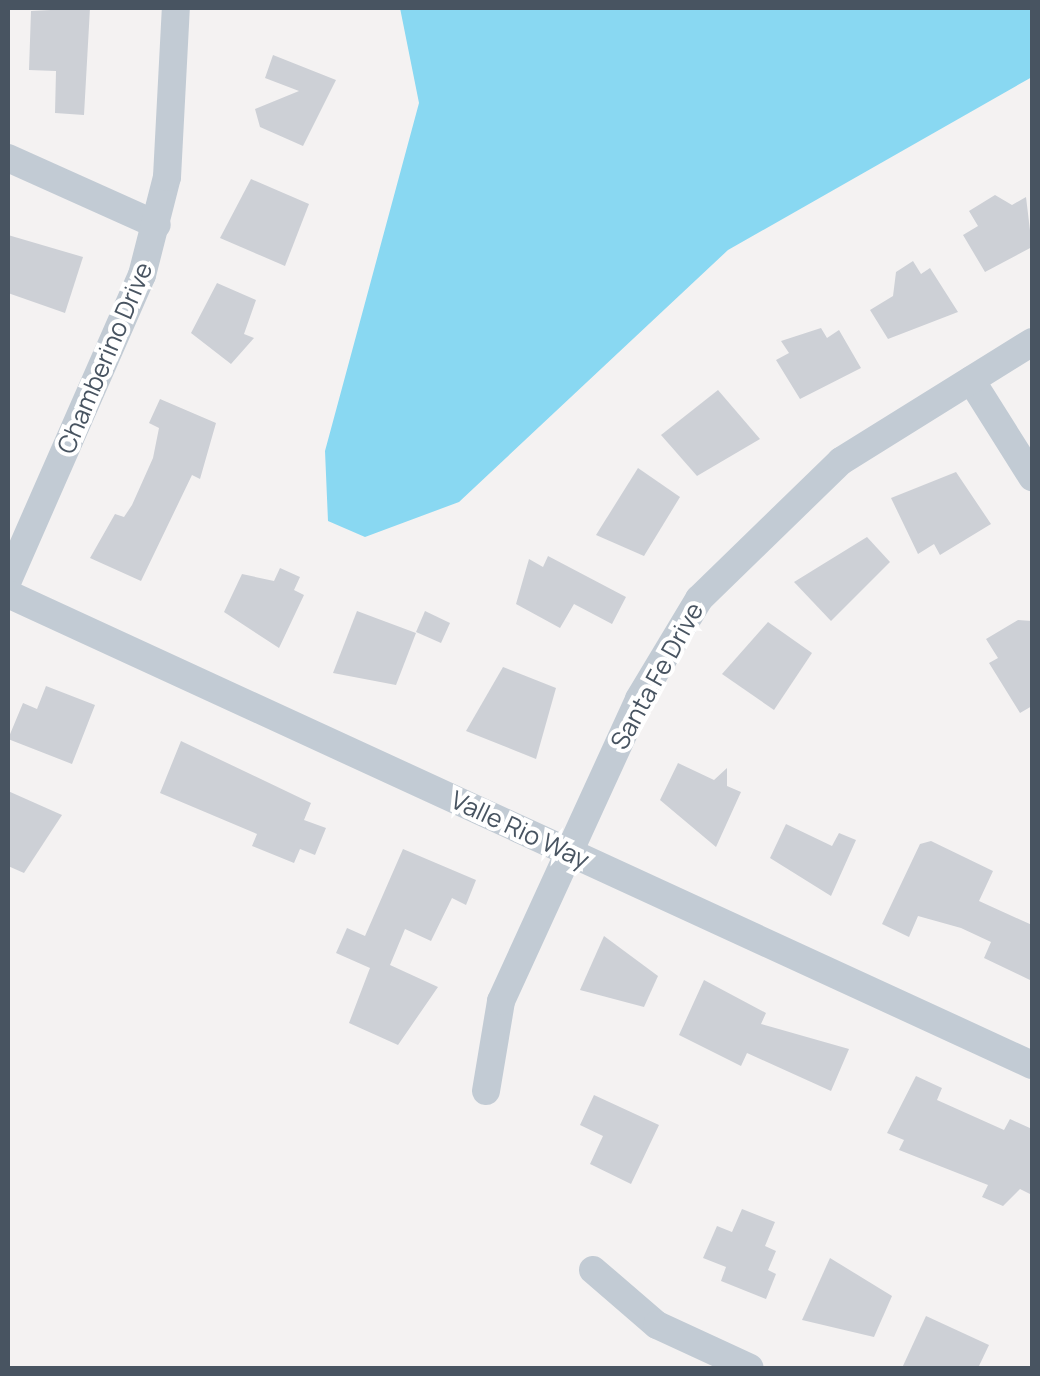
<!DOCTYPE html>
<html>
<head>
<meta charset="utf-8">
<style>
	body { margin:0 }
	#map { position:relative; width:1040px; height:1376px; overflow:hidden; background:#f4f2f2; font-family:Manrope,sans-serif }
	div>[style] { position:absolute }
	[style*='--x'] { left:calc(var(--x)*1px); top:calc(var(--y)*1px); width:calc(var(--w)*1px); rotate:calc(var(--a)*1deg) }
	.water>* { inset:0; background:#89d8f2 }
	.building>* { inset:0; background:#cdd0d6 }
	.minor>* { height:28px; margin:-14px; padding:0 14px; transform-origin:14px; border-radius:14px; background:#c2cbd4 }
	span { translate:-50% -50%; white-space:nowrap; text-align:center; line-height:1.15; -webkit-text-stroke:8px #fff; paint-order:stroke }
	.street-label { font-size:25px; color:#485461 }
	.frame { position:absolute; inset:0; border:10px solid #485461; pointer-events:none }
</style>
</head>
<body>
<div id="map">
	<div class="water">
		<i style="clip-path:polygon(400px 8px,1032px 8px,1032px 77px,728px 250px,459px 502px,365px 537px,328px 521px,325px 451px,419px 103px)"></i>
	</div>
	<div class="building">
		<i style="clip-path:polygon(90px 8px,84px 115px,55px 113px,56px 71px,29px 70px,31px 11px)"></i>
		<i style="clip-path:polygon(273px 55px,336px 80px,303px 146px,260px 127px,255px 109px,299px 91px,265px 78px)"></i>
		<i style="clip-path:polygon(251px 179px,309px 204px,285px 266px,220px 238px)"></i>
		<i style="clip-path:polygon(995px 195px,1012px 205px,1026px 197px,1032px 247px,985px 272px,963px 235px,978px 226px,969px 211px)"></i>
		<i style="clip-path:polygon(8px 235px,83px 257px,65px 313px,8px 293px)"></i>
		<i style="clip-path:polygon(913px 261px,921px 274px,930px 268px,958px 312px,888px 339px,870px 310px,893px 296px,896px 272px)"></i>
		<i style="clip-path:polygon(217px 283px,256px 300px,244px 334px,254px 338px,231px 364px,191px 333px)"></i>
		<i style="clip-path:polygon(821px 328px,827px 338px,839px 330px,861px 368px,800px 399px,776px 360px,789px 353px,781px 341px)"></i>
		<i style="clip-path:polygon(718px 390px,760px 439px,697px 476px,661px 435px)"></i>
		<i style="clip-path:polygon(160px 399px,216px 423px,200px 479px,192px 475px,141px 581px,90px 558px,115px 514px,124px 517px,132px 505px,153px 458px,159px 428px,149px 423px)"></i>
		<i style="clip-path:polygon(638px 468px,680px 497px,644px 556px,596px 535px)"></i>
		<i style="clip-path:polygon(956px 472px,991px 524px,940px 555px,934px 544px,918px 554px,891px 498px)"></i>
		<i style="clip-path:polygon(867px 537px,890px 562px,831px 621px,794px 582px)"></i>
		<i style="clip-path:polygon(548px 556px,626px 597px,612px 624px,574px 604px,560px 628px,516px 604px,529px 559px,543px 567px)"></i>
		<i style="clip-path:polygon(280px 568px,300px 577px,294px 590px,304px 595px,279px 648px,224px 612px,242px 574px,274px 581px)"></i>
		<i style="clip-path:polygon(357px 611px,416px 633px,396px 685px,333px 673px)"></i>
		<i style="clip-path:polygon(425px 611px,450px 623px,441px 643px,416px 632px)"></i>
		<i style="clip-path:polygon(1018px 620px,1032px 621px,1032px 706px,1020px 713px,989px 663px,998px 658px,986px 639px)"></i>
		<i style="clip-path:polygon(768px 622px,812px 653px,774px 710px,722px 674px)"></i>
		<i style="clip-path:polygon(503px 667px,556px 688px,536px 759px,466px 731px)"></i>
		<i style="clip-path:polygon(46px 686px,95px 705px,72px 764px,8px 739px,23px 703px,37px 709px)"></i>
		<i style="clip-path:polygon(181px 741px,311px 803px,304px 820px,326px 828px,315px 855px,300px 849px,294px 863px,252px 846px,257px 834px,160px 793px)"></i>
		<i style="clip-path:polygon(678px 763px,714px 780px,727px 768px,727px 786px,741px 792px,716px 847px,660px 800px)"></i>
		<i style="clip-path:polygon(8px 791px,62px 815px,24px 873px,8px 866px)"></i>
		<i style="clip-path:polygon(786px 824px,832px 846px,839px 833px,856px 840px,831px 896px,770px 858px)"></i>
		<i style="clip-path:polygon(931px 841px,993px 871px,979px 901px,1032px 925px,1032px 981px,984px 958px,991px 942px,961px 928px,918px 916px,909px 937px,882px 924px,920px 844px)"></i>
		<i style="clip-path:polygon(403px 849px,476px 880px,466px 905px,452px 898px,431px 941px,405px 929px,390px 965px,438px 987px,398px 1045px,349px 1023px,370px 968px,336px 953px,347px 928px,365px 936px)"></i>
		<i style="clip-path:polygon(604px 936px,658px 976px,644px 1007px,580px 990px)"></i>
		<i style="clip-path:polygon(704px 980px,766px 1013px,761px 1024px,849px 1049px,831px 1091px,747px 1053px,741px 1066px,679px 1035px)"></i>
		<i style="clip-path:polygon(916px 1076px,942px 1088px,937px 1100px,1004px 1130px,1010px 1119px,1032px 1129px,1032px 1195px,1020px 1189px,1003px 1206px,982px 1197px,988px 1185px,899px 1150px,904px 1140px,887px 1133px)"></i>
		<i style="clip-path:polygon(594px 1095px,659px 1125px,631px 1184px,590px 1164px,603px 1136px,580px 1125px)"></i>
		<i style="clip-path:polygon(742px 1209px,775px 1222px,765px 1246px,776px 1251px,768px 1270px,776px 1274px,766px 1299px,721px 1281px,726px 1267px,703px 1258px,717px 1226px,732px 1232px)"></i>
		<i style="clip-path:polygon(830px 1258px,892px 1296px,874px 1337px,802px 1320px)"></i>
		<i style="clip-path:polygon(926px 1316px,989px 1345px,978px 1368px,902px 1368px)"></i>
	</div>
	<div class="minor">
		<i style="--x:8;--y:158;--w:163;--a:24.2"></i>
		<i style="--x:971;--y:380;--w:115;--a:57.8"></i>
		<i style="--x:8;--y:580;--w:333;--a:-66.3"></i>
		<i style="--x:142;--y:275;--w:101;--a:-75.7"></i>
		<i style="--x:167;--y:177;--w:169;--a:-87"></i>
		<i style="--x:8;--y:594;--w:1127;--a:24.7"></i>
		<i style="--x:486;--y:1091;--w:91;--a:-80.5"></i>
		<i style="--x:501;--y:1001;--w:332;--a:-65.4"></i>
		<i style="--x:639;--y:699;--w:117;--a:-59"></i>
		<i style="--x:699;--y:599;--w:198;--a:-44.2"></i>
		<i style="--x:841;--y:461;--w:225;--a:-31.9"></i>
		<i style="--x:593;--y:1270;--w:84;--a:40.7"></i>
		<i style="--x:657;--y:1325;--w:102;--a:24.8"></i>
	</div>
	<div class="street-label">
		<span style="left:105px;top:358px;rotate:-67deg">Chamberino Drive</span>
		<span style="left:657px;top:676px;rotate:-61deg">Santa Fe Drive</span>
		<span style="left:520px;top:830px;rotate:25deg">Valle Rio Way</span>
	</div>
	<div class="frame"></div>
</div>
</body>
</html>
